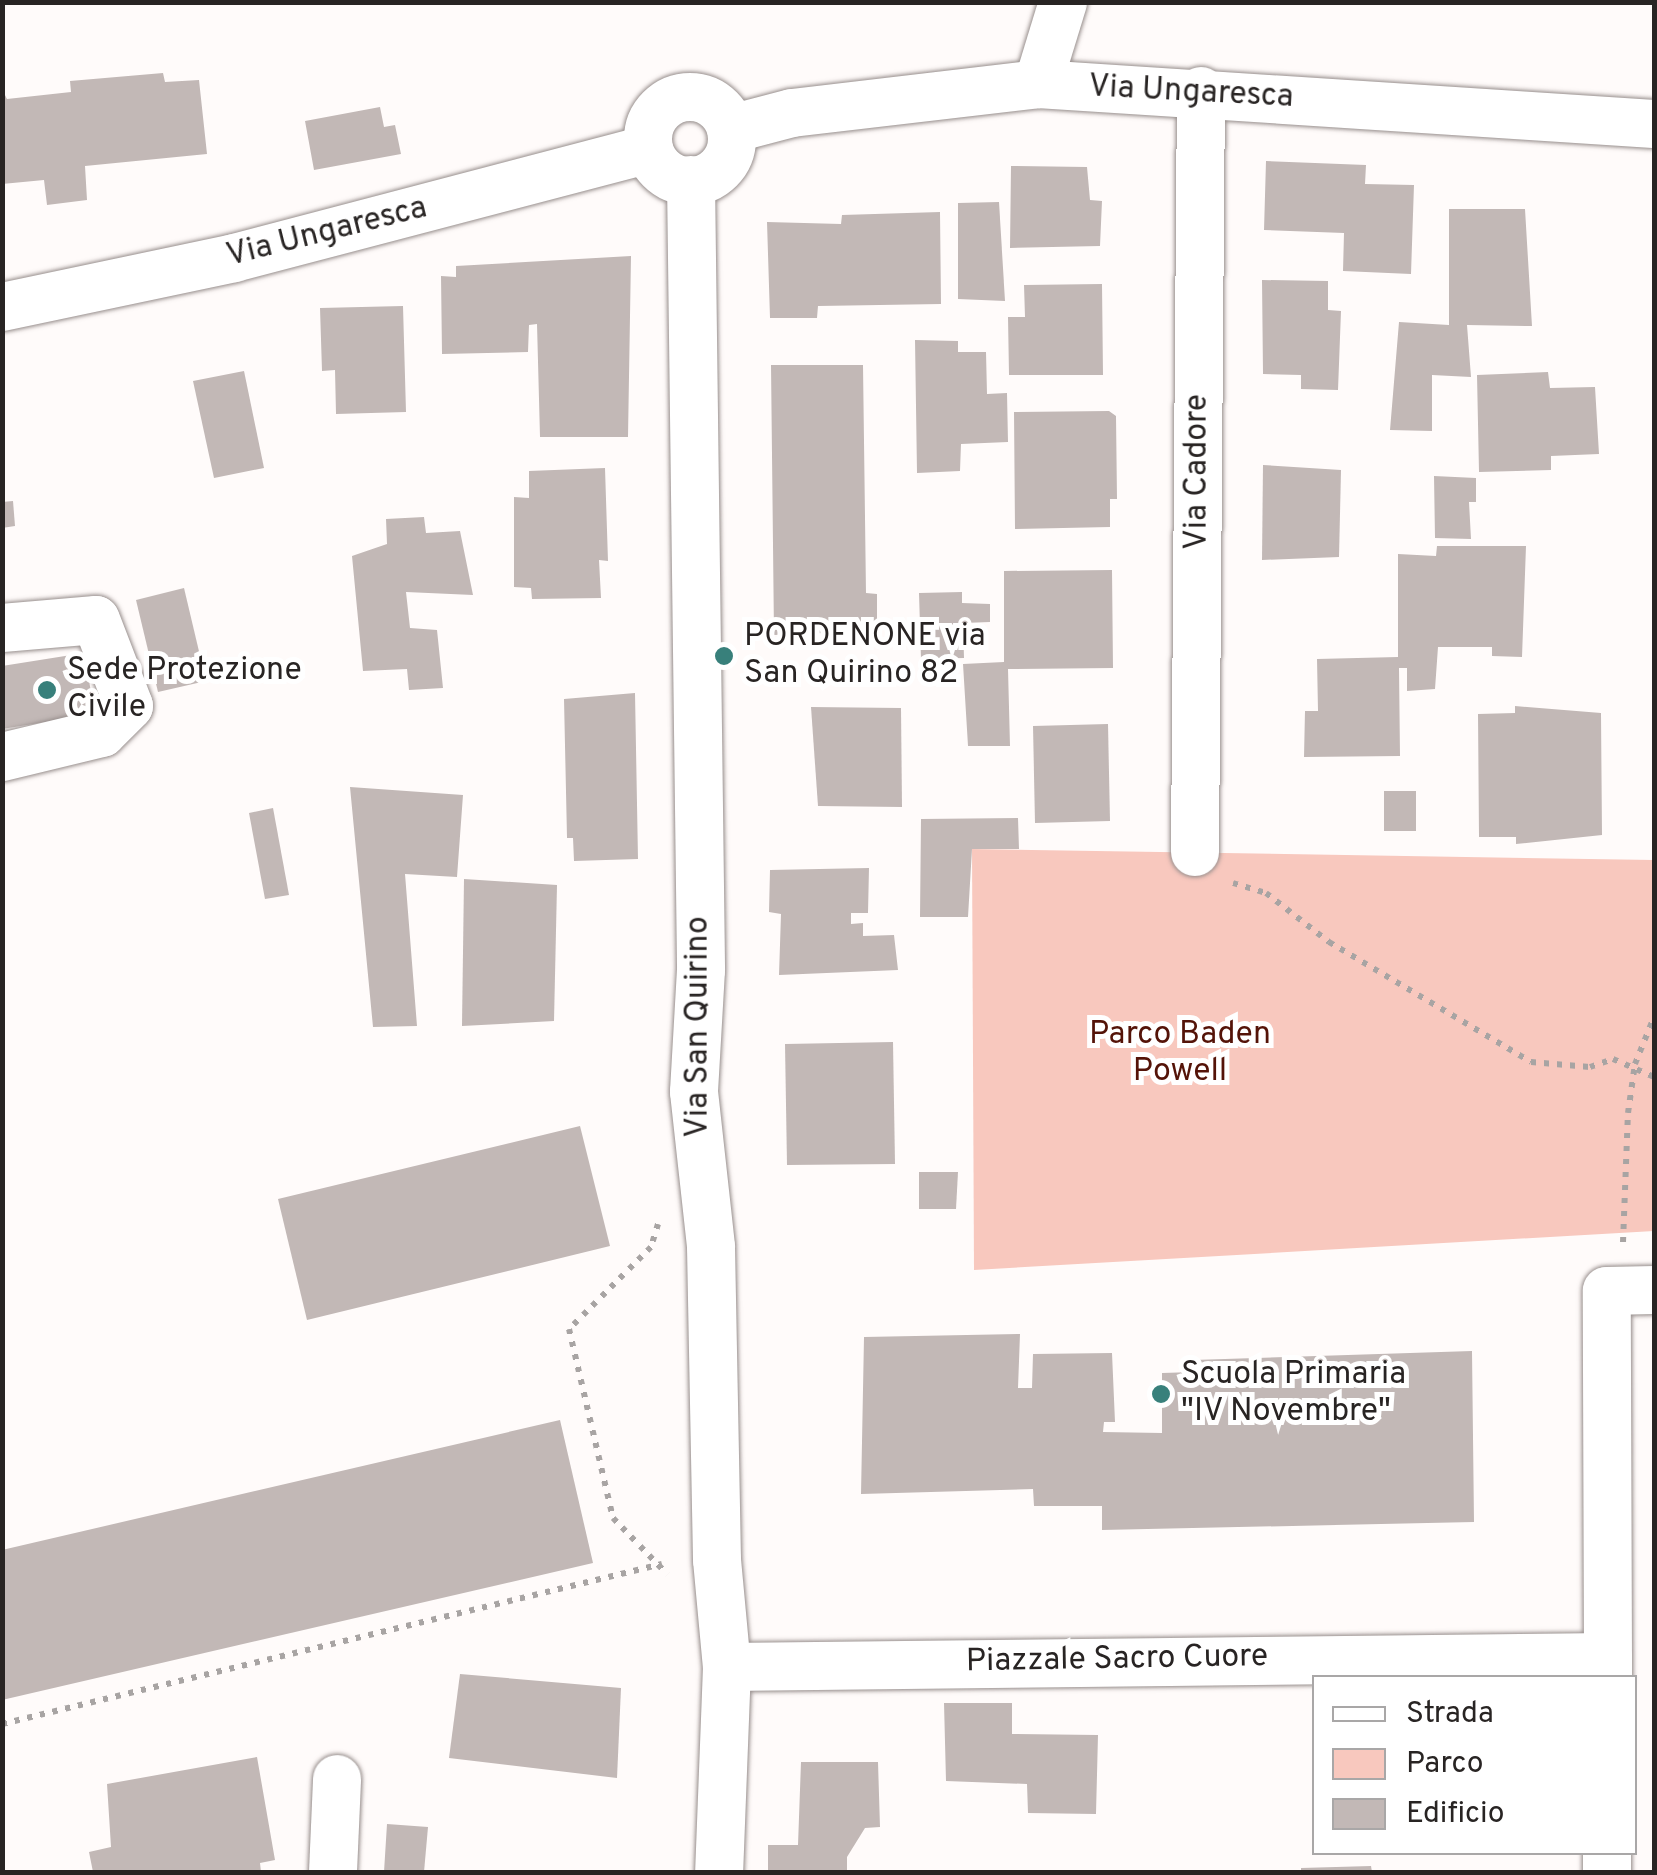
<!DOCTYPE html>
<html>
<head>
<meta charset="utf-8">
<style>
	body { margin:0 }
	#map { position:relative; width:1657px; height:1875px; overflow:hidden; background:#fffbfa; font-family:Overpass,sans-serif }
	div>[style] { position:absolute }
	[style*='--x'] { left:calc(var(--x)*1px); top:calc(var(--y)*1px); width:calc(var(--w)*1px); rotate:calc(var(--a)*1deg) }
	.green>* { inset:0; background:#f8c8be }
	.building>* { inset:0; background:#c2b8b6 }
	.path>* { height:6px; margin-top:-3px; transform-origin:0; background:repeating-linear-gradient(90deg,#a8a4a3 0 5px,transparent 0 13px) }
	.roads { filter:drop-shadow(0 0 2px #988f8d) drop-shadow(0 0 2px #988f8d) }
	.minor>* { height:48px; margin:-24px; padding:0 24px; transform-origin:24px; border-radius:24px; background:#fff }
	.minor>.ring { margin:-24px; padding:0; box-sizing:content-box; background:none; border:48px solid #fff; border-radius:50% }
	.dots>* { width:28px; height:28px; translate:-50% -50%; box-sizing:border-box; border:5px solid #fff; border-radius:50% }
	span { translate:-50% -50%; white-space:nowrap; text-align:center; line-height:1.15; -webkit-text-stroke:10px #fff; paint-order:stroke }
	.street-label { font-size:32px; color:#282423 }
	.poi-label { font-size:32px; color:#282423 }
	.left { translate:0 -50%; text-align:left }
	.park-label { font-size:32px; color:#541308 }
	.frame { position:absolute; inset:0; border:5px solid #282423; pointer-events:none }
	.legend { position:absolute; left:1312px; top:1675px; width:325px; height:180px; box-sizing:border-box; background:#fff; border:2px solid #a9a7a7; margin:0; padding:12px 18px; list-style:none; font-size:30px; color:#282423 }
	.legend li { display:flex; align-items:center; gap:20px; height:50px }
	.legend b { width:50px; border:2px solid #a9a7a7 }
</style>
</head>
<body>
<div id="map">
	<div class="green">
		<i style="clip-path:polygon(972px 849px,1654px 860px,1654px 1231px,974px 1270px)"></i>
	</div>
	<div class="building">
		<i style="clip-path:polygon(163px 73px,165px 82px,199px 80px,207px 154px,85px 166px,87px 200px,47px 205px,44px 180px,2px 184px,2px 89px,7px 99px,71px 92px,70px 81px)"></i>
		<i style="clip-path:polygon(380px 107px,384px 127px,395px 125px,401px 154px,314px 170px,305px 121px)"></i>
		<i style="clip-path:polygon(1266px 161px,1366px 165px,1365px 184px,1414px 185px,1411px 274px,1343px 271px,1344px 233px,1264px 230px)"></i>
		<i style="clip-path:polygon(1011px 166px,1087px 167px,1090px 200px,1102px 201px,1100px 246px,1010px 248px)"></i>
		<i style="clip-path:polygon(999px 202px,1005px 301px,958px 299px,958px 203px)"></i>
		<i style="clip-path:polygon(1449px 209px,1525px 209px,1532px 326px,1467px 325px,1471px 377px,1432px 375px,1432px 431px,1390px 430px,1399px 322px,1449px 325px)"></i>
		<i style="clip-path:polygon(940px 212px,941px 304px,818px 306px,817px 318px,770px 318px,767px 222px,841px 224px,842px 215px)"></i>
		<i style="clip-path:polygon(631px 256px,628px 437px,540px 437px,537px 324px,529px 325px,528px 352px,442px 354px,441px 276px,456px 277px,456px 266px)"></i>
		<i style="clip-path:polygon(1262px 280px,1328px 281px,1328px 310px,1341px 311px,1338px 390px,1301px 389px,1301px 375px,1263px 374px)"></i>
		<i style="clip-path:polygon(1102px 284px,1103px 375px,1009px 375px,1008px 317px,1025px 317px,1024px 285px)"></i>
		<i style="clip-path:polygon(403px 306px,406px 412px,336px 414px,335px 370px,322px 371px,320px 308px)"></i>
		<i style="clip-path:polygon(915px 340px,958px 341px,958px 352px,986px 352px,987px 394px,1007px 393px,1008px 442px,961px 444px,960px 471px,917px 473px)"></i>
		<i style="clip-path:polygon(771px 365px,863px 365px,866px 593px,877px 594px,877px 631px,774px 635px)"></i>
		<i style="clip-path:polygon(244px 371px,264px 468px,214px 478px,193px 381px)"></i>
		<i style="clip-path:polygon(1548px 372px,1550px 388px,1595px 387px,1599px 454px,1551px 456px,1551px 470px,1479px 472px,1477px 375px)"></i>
		<i style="clip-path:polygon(1109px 411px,1116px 416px,1117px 499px,1110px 499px,1110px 527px,1015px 529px,1014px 412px)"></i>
		<i style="clip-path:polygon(1263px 465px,1341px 470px,1339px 557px,1262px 560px)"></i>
		<i style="clip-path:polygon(605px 468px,608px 561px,599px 560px,601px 598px,532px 599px,531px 588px,514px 587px,514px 497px,529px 498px,529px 471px)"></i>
		<i style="clip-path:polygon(1434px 476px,1476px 478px,1476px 502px,1469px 502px,1471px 539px,1435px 538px)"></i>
		<i style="clip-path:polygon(13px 501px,15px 526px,2px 528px,2px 502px)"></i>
		<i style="clip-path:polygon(424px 517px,426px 533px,460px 531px,473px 595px,406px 592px,410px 628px,437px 630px,443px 688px,409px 690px,407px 669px,363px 671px,352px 556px,387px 544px,386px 519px)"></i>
		<i style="clip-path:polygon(1437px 546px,1526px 546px,1522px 657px,1492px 656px,1492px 647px,1438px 647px,1435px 689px,1407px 691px,1407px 668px,1399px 668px,1400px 756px,1304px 757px,1305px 711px,1318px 711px,1317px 659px,1398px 657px,1398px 554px,1436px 556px)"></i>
		<i style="clip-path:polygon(1112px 570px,1113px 668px,1008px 669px,1010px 746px,968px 746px,963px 664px,1004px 662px,1004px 571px)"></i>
		<i style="clip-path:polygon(184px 588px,206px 681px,158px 692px,136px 600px)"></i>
		<i style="clip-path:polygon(962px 592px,962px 603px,990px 604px,990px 622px,963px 623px,964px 658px,921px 659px,919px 593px)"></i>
		<i style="clip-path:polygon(84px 653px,95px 714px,2px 729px,2px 666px)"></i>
		<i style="clip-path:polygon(635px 693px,638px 859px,574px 861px,573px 838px,567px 838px,564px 699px)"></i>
		<i style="clip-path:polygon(1515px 706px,1601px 713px,1602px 835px,1516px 844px,1516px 837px,1479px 837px,1478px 714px,1515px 713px)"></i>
		<i style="clip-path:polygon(811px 707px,901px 708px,902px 807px,818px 806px)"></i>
		<i style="clip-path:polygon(1108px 724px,1110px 821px,1035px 823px,1033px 726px)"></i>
		<i style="clip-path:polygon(350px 787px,463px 795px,457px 877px,405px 874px,417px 1026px,373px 1027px)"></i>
		<i style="clip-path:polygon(1384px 791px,1416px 791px,1416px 831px,1384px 831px)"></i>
		<i style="clip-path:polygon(273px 808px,289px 895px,265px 899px,249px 813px)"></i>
		<i style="clip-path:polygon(1018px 818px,1019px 849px,972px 849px,968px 917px,920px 917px,921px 819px)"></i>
		<i style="clip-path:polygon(869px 868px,868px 913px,851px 913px,851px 924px,863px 923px,863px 936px,894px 935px,898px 970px,779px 975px,781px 914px,769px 912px,770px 870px)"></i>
		<i style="clip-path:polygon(464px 879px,557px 885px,554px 1021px,462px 1026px)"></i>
		<i style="clip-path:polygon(893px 1042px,895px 1164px,787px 1165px,785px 1044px)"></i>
		<i style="clip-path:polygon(580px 1126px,610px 1246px,307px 1320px,278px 1199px)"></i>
		<i style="clip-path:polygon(919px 1172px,958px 1172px,956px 1209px,919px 1209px)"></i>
		<i style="clip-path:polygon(1020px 1334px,1018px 1388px,1032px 1388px,1033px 1354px,1112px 1353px,1115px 1422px,1104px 1422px,1103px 1432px,1162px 1433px,1162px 1373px,1194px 1372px,1193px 1360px,1472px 1351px,1474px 1522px,1102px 1530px,1102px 1506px,1034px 1506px,1033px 1489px,861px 1494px,864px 1337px)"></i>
		<i style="clip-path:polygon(560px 1420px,593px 1563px,2px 1700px,2px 1550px)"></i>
		<i style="clip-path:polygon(460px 1674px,621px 1688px,617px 1778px,449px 1758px)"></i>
		<i style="clip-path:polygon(944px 1703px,1012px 1703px,1012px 1734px,1098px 1735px,1096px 1814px,1028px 1813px,1027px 1784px,946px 1781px)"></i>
		<i style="clip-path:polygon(257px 1757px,275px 1860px,260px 1863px,261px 1872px,93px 1872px,89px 1852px,111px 1847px,107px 1784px)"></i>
		<i style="clip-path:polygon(801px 1762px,878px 1762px,880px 1827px,865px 1828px,847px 1857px,847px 1872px,768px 1872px,768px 1845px,798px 1845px)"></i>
		<i style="clip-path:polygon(387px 1824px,428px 1827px,424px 1872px,384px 1872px)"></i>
		<i style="clip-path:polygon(1371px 1866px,1372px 1872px,1301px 1872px,1301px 1868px)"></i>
	</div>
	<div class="path">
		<i style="--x:1233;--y:883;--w:34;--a:17"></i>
		<i style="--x:1266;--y:893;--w:80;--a:37.9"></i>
		<i style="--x:1329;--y:942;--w:235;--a:30.7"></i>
		<i style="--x:1531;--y:1062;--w:59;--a:4.8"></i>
		<i style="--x:1590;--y:1067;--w:24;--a:-19"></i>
		<i style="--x:1613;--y:1059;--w:45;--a:23.7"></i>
		<i style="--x:658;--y:1224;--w:24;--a:107"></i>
		<i style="--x:651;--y:1247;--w:116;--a:135"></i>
		<i style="--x:569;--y:1329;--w:194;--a:76.9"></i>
		<i style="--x:613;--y:1518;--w:78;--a:46"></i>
		<i style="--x:1623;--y:1242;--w:129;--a:-87.8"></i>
		<i style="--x:1628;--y:1113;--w:49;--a:-81.9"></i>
		<i style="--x:1635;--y:1064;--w:51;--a:-68"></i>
		<i style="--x:2;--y:1724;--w:679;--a:-13.63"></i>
	</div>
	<div class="roads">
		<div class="minor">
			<i style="--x:1038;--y:84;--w:86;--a:-73"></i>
			<i class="ring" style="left:648px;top:97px;width:36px;height:36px"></i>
			<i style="--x:731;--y:129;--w:63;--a:-14.7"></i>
			<i style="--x:792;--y:113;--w:248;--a:-6.7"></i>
			<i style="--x:1038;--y:84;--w:617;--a:3.72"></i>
			<i style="--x:691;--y:180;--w:790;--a:89.27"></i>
			<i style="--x:701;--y:970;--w:122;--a:93.3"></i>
			<i style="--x:694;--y:1092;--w:156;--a:83.7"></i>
			<i style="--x:711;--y:1247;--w:313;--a:88.9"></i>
			<i style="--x:717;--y:1560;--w:107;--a:84.7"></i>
			<i style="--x:727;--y:1667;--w:205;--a:92.2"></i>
			<i style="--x:2;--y:307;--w:237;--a:-11.9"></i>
			<i style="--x:234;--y:258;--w:429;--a:-14.7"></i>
			<i style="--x:2;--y:628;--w:94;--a:-4.9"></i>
			<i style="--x:96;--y:620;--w:92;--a:69"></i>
			<i style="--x:129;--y:706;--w:38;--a:135"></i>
			<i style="--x:102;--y:733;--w:103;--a:166.5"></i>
			<i style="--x:1195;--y:852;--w:761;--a:-89.55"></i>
			<i style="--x:1608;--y:1657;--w:366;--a:-90.2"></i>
			<i style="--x:1607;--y:1291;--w:47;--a:-1.2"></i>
			<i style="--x:727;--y:1667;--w:881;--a:-0.65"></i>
			<i style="--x:1608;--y:1657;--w:21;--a:90"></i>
			<i style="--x:333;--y:1872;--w:93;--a:-87.5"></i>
			<i style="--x:1607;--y:1872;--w:20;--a:-90"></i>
		</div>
	</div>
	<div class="dots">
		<i style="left:724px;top:656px;background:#38807b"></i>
		<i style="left:47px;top:690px;background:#38807b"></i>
		<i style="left:1161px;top:1394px;background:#38807b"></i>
	</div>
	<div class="street-label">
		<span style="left:1191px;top:93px;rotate:3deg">Via Ungaresca</span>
		<span style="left:327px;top:233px;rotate:-14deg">Via Ungaresca</span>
		<span style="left:1198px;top:472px;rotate:-90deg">Via Cadore</span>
		<span style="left:699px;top:1027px;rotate:-90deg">Via San Quirino</span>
		<span style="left:1117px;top:1660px;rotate:-1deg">Piazzale Sacro Cuore</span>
	</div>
	<div class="poi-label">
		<span class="left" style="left:744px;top:656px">PORDENONE via<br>San Quirino 82</span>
		<span class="left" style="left:67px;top:690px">Sede Protezione<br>Civile</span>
		<span class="left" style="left:1181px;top:1394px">Scuola Primaria<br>"IV Novembre"</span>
	</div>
	<div class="park-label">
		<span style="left:1180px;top:1054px">Parco Baden<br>Powell</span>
	</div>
	<div class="frame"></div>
	<ul class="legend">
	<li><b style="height:12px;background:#fff"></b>Strada</li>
	<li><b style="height:28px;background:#f8c8be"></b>Parco</li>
	<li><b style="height:28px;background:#c2b8b6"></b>Edificio</li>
	</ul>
</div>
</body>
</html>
